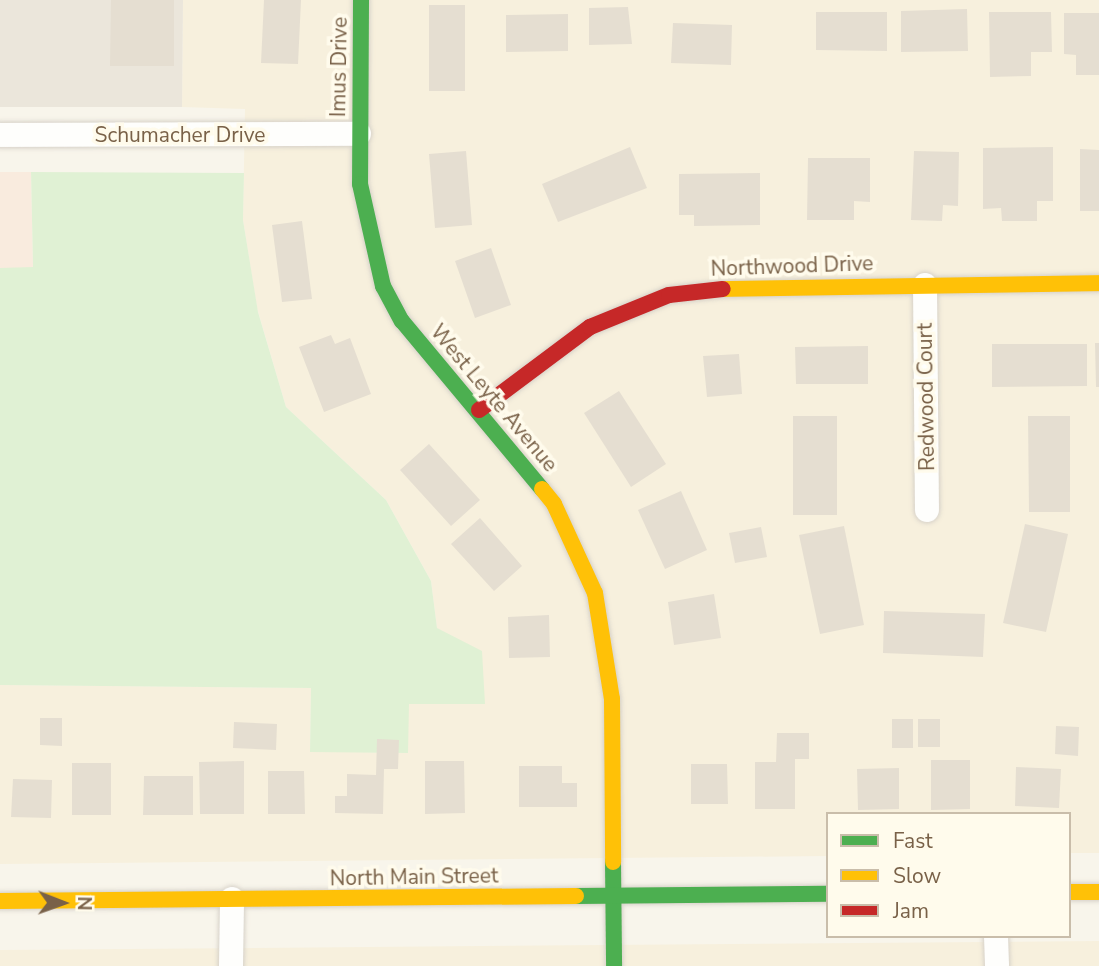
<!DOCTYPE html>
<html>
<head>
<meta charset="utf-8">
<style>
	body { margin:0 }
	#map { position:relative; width:1099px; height:966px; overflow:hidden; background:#f8f5eb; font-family:"Nunito Sans",sans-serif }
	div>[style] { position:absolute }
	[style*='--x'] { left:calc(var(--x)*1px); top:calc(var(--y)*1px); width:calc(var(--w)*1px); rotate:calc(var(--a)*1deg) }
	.residential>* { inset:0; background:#f7f0dd }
	.commercial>* { inset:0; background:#f9ebde }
	.industrial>* { inset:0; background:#ebe6db }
	.green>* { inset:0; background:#e0f1d4 }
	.building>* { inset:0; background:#e5ded1 }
	.roads { filter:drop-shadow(0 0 2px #d7d2c9) drop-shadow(0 0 2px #d7d2c9) }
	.street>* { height:24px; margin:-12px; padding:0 12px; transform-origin:12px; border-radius:12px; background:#fefefc }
	.fast>* { height:16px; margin:-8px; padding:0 8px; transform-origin:8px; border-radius:8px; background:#4caf50 }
	.slow>* { height:16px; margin:-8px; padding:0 8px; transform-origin:8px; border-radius:8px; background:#ffc107 }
	.jam>* { height:16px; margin:-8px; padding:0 8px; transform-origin:8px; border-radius:8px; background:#c62828 }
	span { translate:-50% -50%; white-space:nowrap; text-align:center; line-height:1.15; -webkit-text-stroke:7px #fffbec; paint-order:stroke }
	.street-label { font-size:21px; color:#796148 }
	.legend { position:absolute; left:826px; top:812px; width:245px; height:126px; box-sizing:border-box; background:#fffbec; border:2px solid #c9bdaa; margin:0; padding:9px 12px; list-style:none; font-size:21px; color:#796148 }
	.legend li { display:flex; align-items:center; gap:14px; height:35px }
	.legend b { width:35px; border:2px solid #c9bdaa }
	.north { position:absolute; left:28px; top:868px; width:70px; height:70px; -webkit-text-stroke:5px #fffbec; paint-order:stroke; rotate:91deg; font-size:19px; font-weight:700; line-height:28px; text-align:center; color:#796148 }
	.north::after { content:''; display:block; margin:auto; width:24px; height:32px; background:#796148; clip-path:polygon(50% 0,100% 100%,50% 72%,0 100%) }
</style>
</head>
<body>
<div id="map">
	<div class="residential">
		<i style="clip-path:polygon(183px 0,1099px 0,1099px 853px,1069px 853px,1069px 814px,828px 814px,828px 856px,0 864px,0 685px,311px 688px,310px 751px,408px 753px,408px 704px,484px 704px,437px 628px,431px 581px,386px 500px,286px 407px,257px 308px,243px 220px,245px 109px,182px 107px)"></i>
		<i style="clip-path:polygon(1099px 941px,1099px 966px,0 966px,0 950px)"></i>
	</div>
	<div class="commercial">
		<i style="clip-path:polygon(0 172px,31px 172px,33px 268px,0 268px)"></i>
	</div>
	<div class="industrial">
		<i style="clip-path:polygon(0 0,183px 0,182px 107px,0 107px)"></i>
	</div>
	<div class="green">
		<i style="clip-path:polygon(31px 172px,244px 173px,243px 220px,258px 312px,286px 407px,386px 500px,431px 581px,437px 628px,482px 651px,485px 704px,409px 704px,408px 753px,310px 752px,311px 688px,0 685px,0 268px,33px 267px)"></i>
	</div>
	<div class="building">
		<i style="clip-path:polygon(111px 0,174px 0,174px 66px,110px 66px)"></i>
		<i style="clip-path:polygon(264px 0,301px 0,298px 64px,261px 63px)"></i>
		<i style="clip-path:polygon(429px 5px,465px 5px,465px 91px,429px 91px)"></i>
		<i style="clip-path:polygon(628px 7px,632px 44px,589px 45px,589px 8px)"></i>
		<i style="clip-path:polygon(967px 9px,968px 51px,901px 52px,901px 11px)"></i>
		<i style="clip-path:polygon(816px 12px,887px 12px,887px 51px,816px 50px)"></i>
		<i style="clip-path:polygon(989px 12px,1051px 12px,1052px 52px,1031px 52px,1031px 76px,990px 77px)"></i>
		<i style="clip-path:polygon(1064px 13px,1099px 13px,1099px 75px,1076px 75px,1076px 55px,1064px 54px)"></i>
		<i style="clip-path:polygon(568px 14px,568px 51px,506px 52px,506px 15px)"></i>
		<i style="clip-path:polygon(673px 23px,732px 25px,731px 65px,671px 63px)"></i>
		<i style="clip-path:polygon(630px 147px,647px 188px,558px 222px,542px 184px)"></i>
		<i style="clip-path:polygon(1053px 147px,1053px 201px,1037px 201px,1037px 221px,1002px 221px,1001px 208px,983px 209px,983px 148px)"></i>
		<i style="clip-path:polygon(1080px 149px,1099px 150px,1099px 211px,1080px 211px)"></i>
		<i style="clip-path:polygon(466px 151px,472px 225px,435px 228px,429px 154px)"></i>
		<i style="clip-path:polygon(914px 151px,959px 152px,958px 206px,943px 205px,942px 221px,911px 220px)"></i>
		<i style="clip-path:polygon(808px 158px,870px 158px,870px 202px,854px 201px,854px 220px,807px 220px)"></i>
		<i style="clip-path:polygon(760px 173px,760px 225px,694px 226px,694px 215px,679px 215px,679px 174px)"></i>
		<i style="clip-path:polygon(302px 221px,312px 299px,282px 302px,272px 225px)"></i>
		<i style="clip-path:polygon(491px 248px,511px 305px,475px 318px,455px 261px)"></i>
		<i style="clip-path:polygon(331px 335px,335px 344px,350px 338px,371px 394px,324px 412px,299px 347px)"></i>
		<i style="clip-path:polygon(1095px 343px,1099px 343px,1099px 387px,1096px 387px)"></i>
		<i style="clip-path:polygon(992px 344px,1087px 344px,1087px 386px,992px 387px)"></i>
		<i style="clip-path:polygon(868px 346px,868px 384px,796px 384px,795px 347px)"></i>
		<i style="clip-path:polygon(739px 354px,742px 394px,707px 397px,703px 356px)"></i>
		<i style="clip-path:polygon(619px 391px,666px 464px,631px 487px,584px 413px)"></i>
		<i style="clip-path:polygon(793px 416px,837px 416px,837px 515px,793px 515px)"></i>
		<i style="clip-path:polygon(1028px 416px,1070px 416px,1070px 512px,1029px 512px)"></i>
		<i style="clip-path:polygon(429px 444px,480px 500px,451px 526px,400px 470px)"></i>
		<i style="clip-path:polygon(681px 491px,707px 550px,665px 569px,638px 510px)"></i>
		<i style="clip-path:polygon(480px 518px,522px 566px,494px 591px,451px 544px)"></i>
		<i style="clip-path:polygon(1025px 524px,1068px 534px,1046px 632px,1003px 623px)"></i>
		<i style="clip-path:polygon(844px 526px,864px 625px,820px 634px,799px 535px)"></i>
		<i style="clip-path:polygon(761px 527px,767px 557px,735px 563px,729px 533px)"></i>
		<i style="clip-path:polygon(714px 594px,721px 638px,674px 645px,668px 602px)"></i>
		<i style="clip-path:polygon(884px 611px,985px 614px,983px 657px,883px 653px)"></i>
		<i style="clip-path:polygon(549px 615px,550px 657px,509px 658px,508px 617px)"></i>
		<i style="clip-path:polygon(40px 718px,62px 718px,62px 746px,40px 745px)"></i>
		<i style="clip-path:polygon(892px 719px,913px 719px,913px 748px,892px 748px)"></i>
		<i style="clip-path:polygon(918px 719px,940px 719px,940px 747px,918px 747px)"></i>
		<i style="clip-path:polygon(234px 722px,277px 724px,276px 750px,233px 748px)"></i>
		<i style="clip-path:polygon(1056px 726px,1079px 727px,1078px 756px,1055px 754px)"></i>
		<i style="clip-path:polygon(777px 733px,809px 733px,809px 759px,795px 759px,795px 809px,755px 809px,755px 762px,776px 762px)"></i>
		<i style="clip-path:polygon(377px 739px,399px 740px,398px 769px,384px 769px,383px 814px,335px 813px,335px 796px,347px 796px,347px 774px,376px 775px)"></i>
		<i style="clip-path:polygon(931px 760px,970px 760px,970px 809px,931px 810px)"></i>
		<i style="clip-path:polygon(244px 761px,244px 814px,200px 814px,199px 762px)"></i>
		<i style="clip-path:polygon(425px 761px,464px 761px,465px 813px,425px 814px)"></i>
		<i style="clip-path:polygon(72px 763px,111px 763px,111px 815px,72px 815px)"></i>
		<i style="clip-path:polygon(691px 764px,727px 764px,728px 804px,691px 804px)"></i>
		<i style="clip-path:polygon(519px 766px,562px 766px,562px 783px,577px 783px,577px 807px,519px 807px)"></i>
		<i style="clip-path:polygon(1016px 767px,1061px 769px,1059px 808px,1015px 806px)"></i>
		<i style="clip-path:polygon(899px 768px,899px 809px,858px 810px,857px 769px)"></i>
		<i style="clip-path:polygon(268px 771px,304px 771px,305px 814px,268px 814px)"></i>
		<i style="clip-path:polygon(144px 776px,193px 776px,193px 815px,143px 815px)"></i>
		<i style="clip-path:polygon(13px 779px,52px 780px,51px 818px,11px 817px)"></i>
	</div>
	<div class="roads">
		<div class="street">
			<i style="--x:0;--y:135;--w:359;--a:-0.2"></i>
			<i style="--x:925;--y:285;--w:225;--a:89.5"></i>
			<i style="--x:996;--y:936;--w:30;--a:88"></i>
			<i style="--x:231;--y:966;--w:67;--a:-89.1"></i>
		</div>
		<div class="fast">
			<i style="--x:361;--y:0;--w:184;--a:90.3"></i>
			<i style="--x:360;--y:184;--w:105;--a:77.3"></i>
			<i style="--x:383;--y:286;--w:40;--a:62"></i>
			<i style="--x:402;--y:321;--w:219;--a:50.2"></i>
			<i style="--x:613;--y:862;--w:104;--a:89.4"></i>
			<i style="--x:576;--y:896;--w:252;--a:-0.5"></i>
		</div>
		<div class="slow">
			<i style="--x:723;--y:289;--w:376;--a:-0.9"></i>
			<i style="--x:542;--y:489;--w:19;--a:51"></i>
			<i style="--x:554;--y:504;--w:98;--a:65.3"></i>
			<i style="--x:595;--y:593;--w:107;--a:80.9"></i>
			<i style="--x:612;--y:699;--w:163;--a:89.6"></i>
			<i style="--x:1069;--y:892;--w:30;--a:0"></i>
			<i style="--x:0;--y:901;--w:576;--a:-0.5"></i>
		</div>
		<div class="jam">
			<i style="--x:479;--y:410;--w:139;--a:-36.8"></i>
			<i style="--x:590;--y:327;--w:85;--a:-22.1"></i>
			<i style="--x:669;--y:295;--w:54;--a:-6.3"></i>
		</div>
	</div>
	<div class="street-label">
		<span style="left:339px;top:67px;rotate:-89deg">Imus Drive</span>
		<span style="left:180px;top:135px">Schumacher Drive</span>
		<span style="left:792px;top:266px;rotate:-2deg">Northwood Drive</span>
		<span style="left:926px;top:397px;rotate:-91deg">Redwood Court</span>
		<span style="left:494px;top:398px;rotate:50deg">West Leyte Avenue</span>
		<span style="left:414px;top:877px;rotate:-1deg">North Main Street</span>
	</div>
	<ul class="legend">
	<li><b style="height:9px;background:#4caf50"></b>Fast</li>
	<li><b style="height:9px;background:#ffc107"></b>Slow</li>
	<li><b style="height:9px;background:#c62828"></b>Jam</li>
	</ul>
	<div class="north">N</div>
</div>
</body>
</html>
